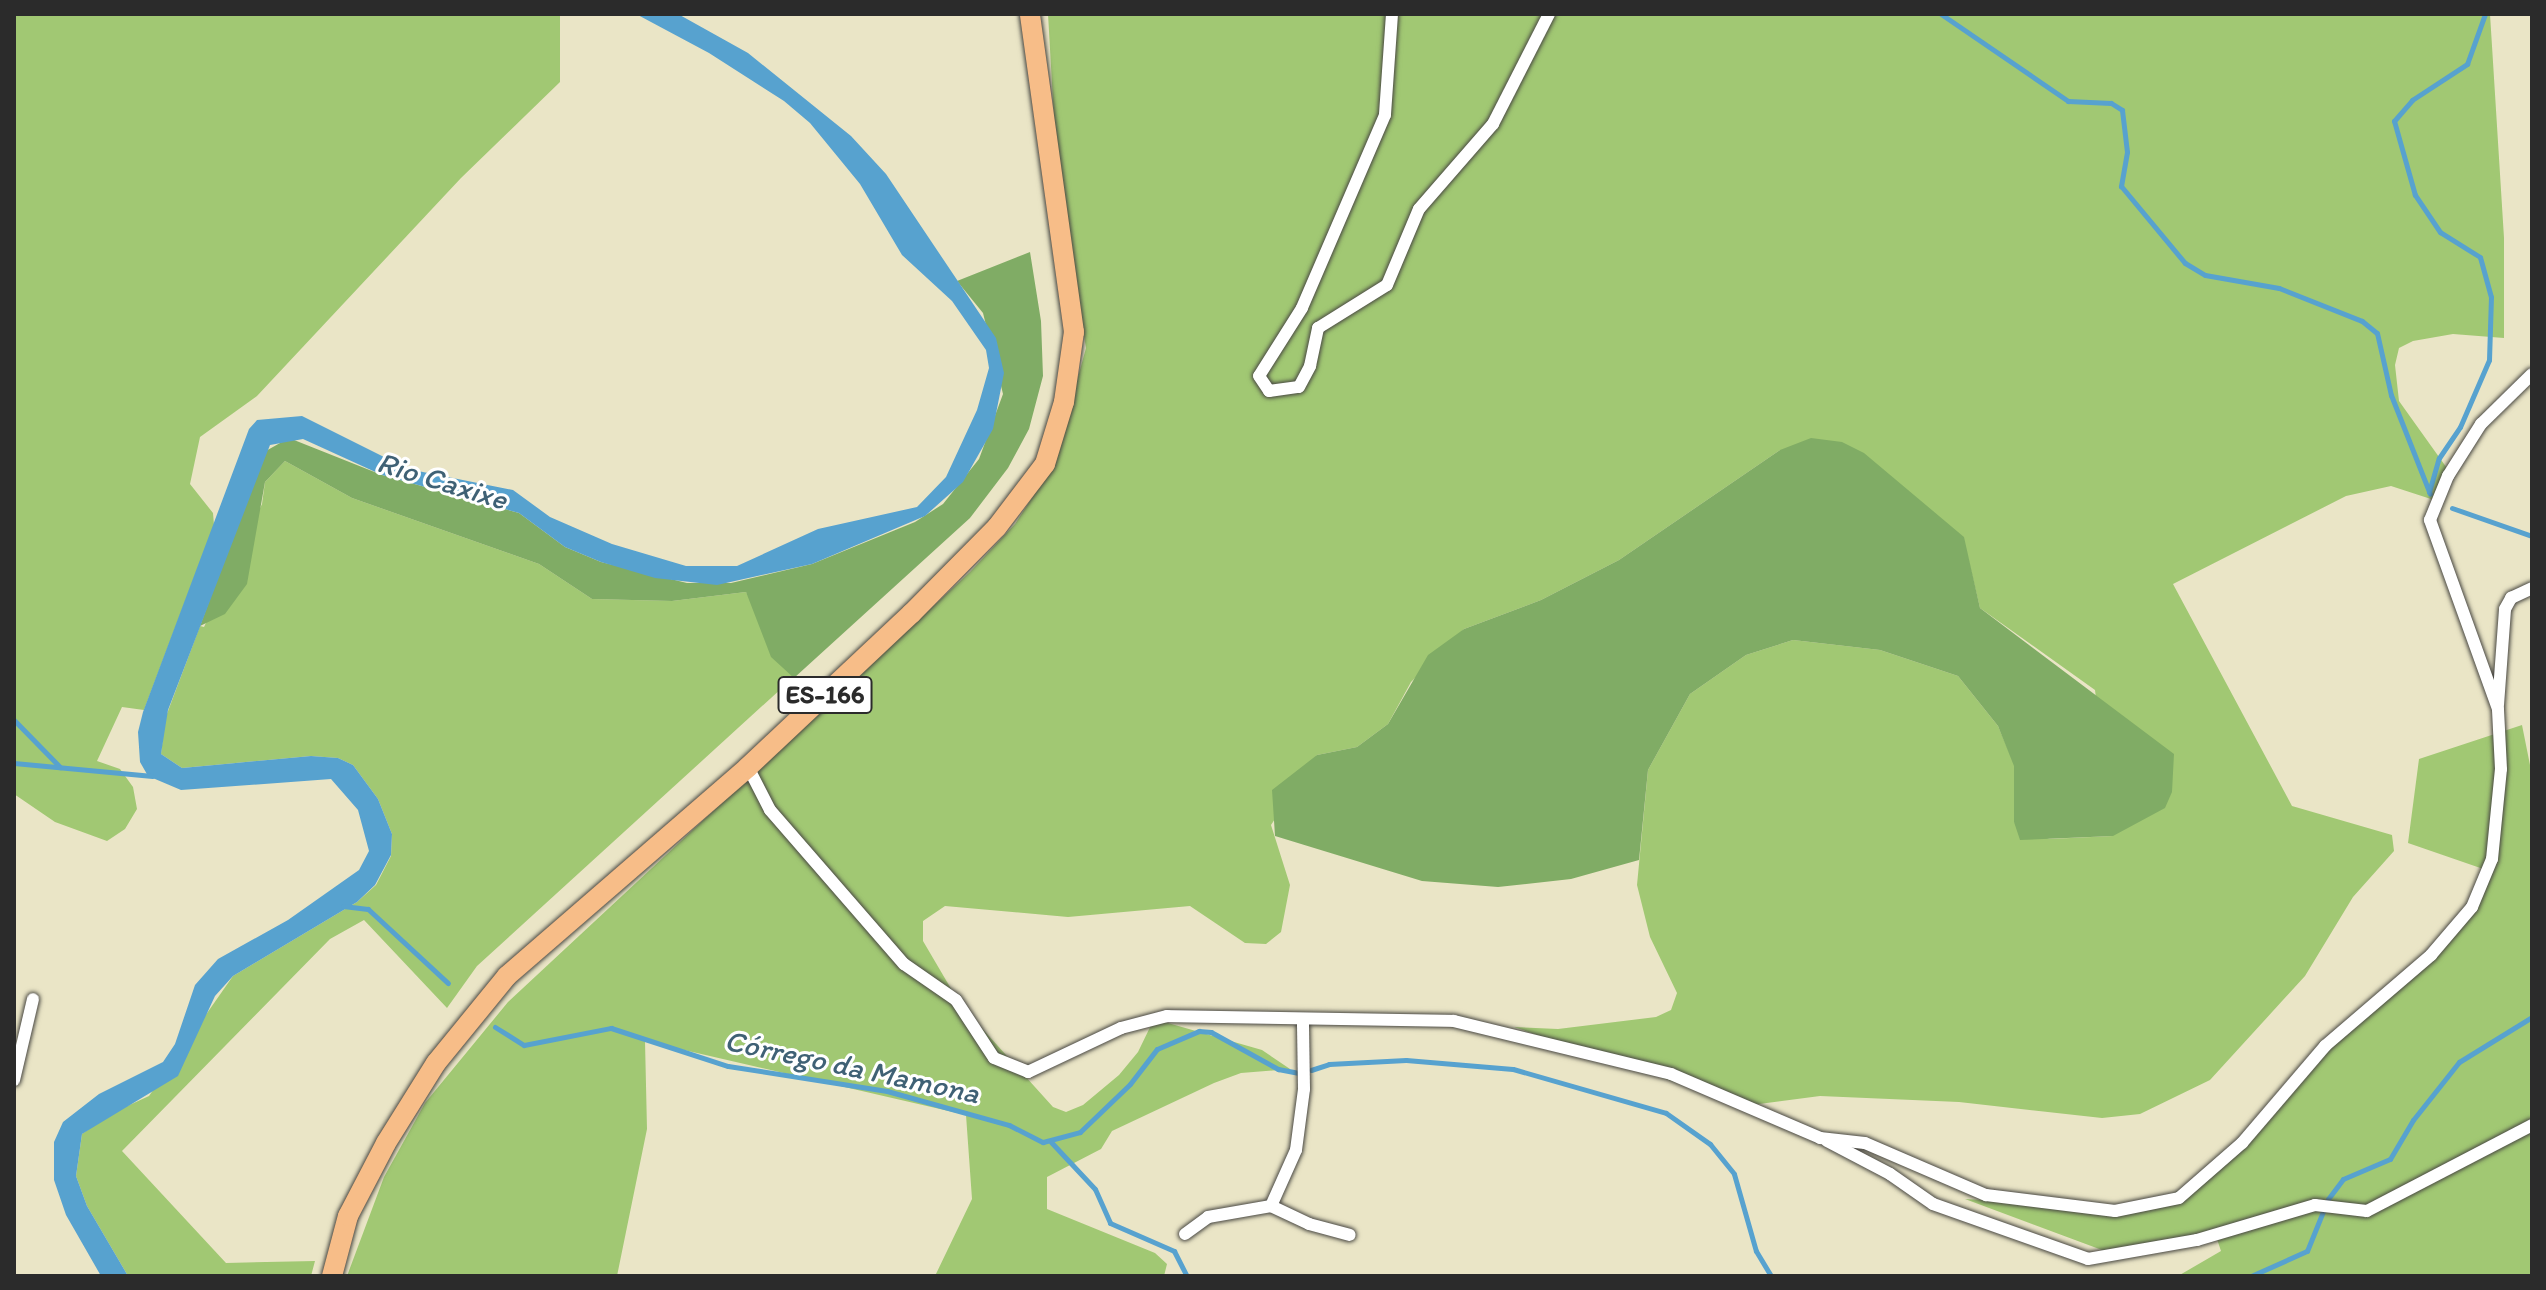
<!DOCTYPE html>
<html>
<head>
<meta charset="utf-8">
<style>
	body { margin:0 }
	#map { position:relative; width:2546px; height:1290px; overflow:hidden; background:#eae5c6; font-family:Itim,sans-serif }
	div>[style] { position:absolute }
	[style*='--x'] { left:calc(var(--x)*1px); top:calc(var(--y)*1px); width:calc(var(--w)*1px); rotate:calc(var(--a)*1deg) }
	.green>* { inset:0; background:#a1c873 }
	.forest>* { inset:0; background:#80ac65 }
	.water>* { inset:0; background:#57a2cf }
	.stream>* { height:5px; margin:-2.5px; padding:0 2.5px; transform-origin:2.5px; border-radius:2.5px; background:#57a2cf }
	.roads { filter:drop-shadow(0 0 2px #484742) drop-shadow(0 0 2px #484742) }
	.minor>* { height:12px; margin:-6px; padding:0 6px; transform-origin:6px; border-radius:6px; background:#fff }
	.primary>* { height:20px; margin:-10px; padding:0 10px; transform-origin:10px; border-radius:10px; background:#f7bd88 }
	span { translate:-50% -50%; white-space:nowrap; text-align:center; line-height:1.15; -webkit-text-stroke:6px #fff; paint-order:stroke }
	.shield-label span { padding:2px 6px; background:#fff; border:2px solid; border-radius:6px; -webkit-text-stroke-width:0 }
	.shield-label { font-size:26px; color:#2b2b2b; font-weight:700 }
	.water-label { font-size:30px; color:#3f6175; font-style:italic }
	.frame { position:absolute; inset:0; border:16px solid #2b2b2b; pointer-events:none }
</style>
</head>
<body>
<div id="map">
	<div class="green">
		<i style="clip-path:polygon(14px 14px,560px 14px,560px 82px,461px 178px,257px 396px,200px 437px,190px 484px,213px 513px,214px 525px,144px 710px,122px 707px,97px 761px,120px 769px,133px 787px,137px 809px,125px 829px,107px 841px,55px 822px,14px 794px)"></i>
		<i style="clip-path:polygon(1048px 14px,2490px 14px,2504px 238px,2504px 338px,2453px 334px,2413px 341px,2399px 348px,2395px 365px,2399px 401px,2449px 471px,2434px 500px,2391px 486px,2346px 496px,2173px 584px,2292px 806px,2392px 835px,2394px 851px,2353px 897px,2305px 976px,2210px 1080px,2140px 1114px,2102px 1118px,1959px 1102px,1820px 1096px,1744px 1106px,1514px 1027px,1558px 1029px,1656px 1017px,1671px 1010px,1677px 993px,1650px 937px,1637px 885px,1648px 770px,1690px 694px,1746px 655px,1793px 640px,1880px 650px,1958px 676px,1998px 726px,2015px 766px,2014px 822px,2049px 839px,2113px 836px,2095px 690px,1980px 608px,1963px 537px,1927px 508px,1780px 450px,1619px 560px,1541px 600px,1464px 629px,1411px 682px,1388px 724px,1357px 747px,1317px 755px,1271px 825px,1290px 885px,1281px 932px,1266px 944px,1245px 943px,1190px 906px,1068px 917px,945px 906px,923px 921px,923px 941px,960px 1004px,1053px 1107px,1066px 1112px,1083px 1105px,1119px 1075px,1138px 1052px,1154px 1019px,1262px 1050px,1290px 1069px,1241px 1073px,1214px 1083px,1112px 1131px,1101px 1149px,1047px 1177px,1047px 1209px,1155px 1253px,1167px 1264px,1164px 1276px,935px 1276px,972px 1199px,966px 1115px,645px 1041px,647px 1129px,617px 1276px,347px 1276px,384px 1177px,425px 1103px,508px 1002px,970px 572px,1015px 524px,1054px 464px,1086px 348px,1057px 171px)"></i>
		<i style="clip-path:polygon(285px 461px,352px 498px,539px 564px,592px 599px,672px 601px,746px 592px,794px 677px,477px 966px,447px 1008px,364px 920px,330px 939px,122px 1151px,226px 1263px,315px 1261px,311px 1276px,128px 1276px,87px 1206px,76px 1176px,82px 1134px,110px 1114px,149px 1096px,233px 976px,357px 902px,376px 885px,391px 856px,392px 834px,378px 799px,353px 765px,338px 758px,311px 756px,182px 768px,161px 754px,165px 719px,200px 626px,204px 627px,262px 504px,265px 482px)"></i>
		<i style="clip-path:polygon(2522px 725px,2532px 775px,2532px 1276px,2178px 1276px,2221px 1251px,2216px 1236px,2110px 1253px,1965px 1199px,2131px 1208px,2161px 1200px,2220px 1168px,2318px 1060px,2462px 919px,2492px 872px,2408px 843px,2419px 759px)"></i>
	</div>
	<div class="forest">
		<i style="clip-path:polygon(1030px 252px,1041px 321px,1043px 376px,1029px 429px,1008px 468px,970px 518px,794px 678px,771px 657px,746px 592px,672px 601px,592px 599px,539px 564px,352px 498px,285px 461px,265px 482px,247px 584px,225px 614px,200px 626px,264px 452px,289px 438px,382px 475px,519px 513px,565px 547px,601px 562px,687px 583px,731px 583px,812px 564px,915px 522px,943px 504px,979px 459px,1003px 394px,983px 313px,957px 281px)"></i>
		<i style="clip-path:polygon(1811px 438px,1842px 442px,1864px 453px,1964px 537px,1980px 608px,2174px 754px,2172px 792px,2165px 808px,2113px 836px,2020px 840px,2014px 822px,2014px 766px,1998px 726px,1958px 676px,1880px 650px,1793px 640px,1746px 655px,1690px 694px,1648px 770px,1639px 860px,1571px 879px,1498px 887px,1422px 881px,1275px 836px,1272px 790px,1317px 755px,1357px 747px,1388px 724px,1428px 655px,1464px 629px,1541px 600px,1619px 560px,1780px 450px)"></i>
	</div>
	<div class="water">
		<i style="clip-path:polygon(636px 14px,678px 14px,748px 53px,851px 136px,886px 174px,996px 338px,1004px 373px,993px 429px,963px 482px,925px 516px,812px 564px,717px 585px,655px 578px,601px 562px,565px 547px,519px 513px,382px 475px,303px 439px,270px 445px,168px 710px,161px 754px,182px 768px,311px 756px,338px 758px,353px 765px,378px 799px,392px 834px,391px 855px,375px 885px,357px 902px,233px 976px,215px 996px,178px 1076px,82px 1134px,76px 1176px,87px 1206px,128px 1276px,101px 1276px,66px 1215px,54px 1180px,54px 1142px,63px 1122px,99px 1094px,163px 1062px,175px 1044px,195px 985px,218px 959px,288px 920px,359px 870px,369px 851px,358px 810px,331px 779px,181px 790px,148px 776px,140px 762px,138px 732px,143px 712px,249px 429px,257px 420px,302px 416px,408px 469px,513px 490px,550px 517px,612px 544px,686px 566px,737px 566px,818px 529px,917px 507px,946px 477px,977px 410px,989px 368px,986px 350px,952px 301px,902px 255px,860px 184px,810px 123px,784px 101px,709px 53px)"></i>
	</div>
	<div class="stream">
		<i style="--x:1941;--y:14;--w:154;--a:34.4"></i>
		<i style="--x:2068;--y:101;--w:43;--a:2.7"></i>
		<i style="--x:2111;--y:103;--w:13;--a:32"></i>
		<i style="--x:2122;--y:110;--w:42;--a:83.2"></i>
		<i style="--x:2127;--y:152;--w:35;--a:100"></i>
		<i style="--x:2121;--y:186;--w:100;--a:50.3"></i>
		<i style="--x:2185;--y:263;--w:23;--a:31"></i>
		<i style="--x:2205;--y:275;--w:75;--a:10"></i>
		<i style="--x:2279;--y:288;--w:89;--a:21.7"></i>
		<i style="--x:2362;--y:321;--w:19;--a:39"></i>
		<i style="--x:2377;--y:333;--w:64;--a:77.3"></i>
		<i style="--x:2391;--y:395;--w:106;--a:68.5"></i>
		<i style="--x:2429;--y:492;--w:35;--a:-74"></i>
		<i style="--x:2439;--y:458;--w:37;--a:-56"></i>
		<i style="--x:2460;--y:427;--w:73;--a:-66.6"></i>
		<i style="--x:2489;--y:360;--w:63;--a:-88.2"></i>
		<i style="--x:2491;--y:297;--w:41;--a:-105.4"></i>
		<i style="--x:2480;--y:257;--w:47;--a:-148"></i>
		<i style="--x:2440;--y:232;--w:45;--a:-124"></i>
		<i style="--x:2415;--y:195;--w:77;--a:-105.8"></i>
		<i style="--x:2394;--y:121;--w:28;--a:-49"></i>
		<i style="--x:2412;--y:100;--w:66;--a:-33.2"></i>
		<i style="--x:2467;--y:64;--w:53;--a:-70.2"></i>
		<i style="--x:2452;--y:508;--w:85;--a:19.3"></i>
		<i style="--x:14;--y:720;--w:66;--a:45.6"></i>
		<i style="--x:2532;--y:740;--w:48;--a:90"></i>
		<i style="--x:14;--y:763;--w:139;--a:5.4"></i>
		<i style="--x:343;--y:906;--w:25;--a:7"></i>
		<i style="--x:368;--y:909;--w:109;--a:42.8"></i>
		<i style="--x:495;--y:1027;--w:34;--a:32"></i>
		<i style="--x:524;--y:1045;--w:89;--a:-11.1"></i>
		<i style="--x:611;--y:1028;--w:123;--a:18"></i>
		<i style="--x:728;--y:1066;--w:161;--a:8.9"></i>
		<i style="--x:887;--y:1091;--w:127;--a:15.6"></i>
		<i style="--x:1009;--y:1125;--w:38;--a:27"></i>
		<i style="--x:1043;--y:1142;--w:38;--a:-15"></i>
		<i style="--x:1080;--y:1132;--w:69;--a:-43.8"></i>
		<i style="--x:1130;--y:1084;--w:44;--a:-52.4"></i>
		<i style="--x:1157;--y:1049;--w:46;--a:-23.2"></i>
		<i style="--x:1199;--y:1031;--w:12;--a:5"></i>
		<i style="--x:1211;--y:1032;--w:77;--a:28.9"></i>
		<i style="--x:1278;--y:1069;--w:20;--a:11"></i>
		<i style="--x:1311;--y:1070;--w:19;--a:-18"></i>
		<i style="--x:1329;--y:1064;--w:77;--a:-3"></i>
		<i style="--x:1406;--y:1060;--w:107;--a:4.8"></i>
		<i style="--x:1513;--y:1069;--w:159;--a:16"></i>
		<i style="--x:1666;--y:1113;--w:54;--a:35.2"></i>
		<i style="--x:1710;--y:1144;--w:38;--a:51"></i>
		<i style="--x:1734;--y:1174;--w:80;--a:74.1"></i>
		<i style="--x:1756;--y:1251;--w:29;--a:59"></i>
		<i style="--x:1051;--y:1142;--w:64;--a:46.9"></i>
		<i style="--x:1095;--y:1189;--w:37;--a:66"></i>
		<i style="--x:1110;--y:1223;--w:70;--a:23.6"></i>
		<i style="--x:1174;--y:1251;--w:28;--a:63"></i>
		<i style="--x:2251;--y:1276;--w:61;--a:-24.1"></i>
		<i style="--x:2307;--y:1251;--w:56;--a:-68"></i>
		<i style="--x:2328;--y:1199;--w:25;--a:-53"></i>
		<i style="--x:2343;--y:1179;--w:51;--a:-23.1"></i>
		<i style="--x:2390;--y:1159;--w:45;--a:-59.5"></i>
		<i style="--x:2413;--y:1120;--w:74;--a:-51.6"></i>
		<i style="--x:2459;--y:1062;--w:86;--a:-31.7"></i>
	</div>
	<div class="roads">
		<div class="minor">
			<i style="--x:1392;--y:14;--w:101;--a:94"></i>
			<i style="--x:1385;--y:115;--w:210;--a:113.3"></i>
			<i style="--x:1302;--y:308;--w:80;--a:122.3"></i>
			<i style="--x:1259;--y:376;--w:18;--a:56"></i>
			<i style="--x:1269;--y:391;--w:30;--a:-8"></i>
			<i style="--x:1299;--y:387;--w:24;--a:-62"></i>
			<i style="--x:1310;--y:366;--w:39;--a:-78"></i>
			<i style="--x:1318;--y:328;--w:81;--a:-31.9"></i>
			<i style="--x:1387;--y:285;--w:82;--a:-67.2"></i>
			<i style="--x:1419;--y:209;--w:113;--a:-49"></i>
			<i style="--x:1493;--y:124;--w:123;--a:-63"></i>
			<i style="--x:2498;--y:705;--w:96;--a:-85.8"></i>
			<i style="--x:2505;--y:609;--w:13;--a:-61"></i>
			<i style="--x:2511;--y:598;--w:23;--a:-25"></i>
			<i style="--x:748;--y:767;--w:48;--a:62.9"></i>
			<i style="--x:770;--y:810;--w:204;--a:49"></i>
			<i style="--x:904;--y:964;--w:63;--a:34.7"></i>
			<i style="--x:956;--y:1000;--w:69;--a:56.8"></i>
			<i style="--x:994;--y:1058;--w:37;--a:22"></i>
			<i style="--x:1028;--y:1072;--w:103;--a:-25.3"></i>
			<i style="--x:1121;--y:1028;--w:48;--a:-14.6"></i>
			<i style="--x:1167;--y:1016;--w:287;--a:1"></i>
			<i style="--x:1454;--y:1021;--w:223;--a:13.7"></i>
			<i style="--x:1671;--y:1074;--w:162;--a:23.2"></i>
			<i style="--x:1820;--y:1138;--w:45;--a:6.3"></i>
			<i style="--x:1865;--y:1143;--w:132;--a:23.3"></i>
			<i style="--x:1986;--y:1195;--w:130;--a:7.1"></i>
			<i style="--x:2115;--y:1211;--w:65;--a:-11.5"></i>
			<i style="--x:2179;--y:1198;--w:84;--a:-41.1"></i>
			<i style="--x:2242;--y:1143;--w:128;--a:-49.4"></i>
			<i style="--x:2325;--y:1046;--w:140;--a:-40.6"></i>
			<i style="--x:2431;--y:955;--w:63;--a:-49.5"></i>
			<i style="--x:2472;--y:907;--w:52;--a:-67.4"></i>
			<i style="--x:2492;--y:859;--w:90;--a:-84.3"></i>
			<i style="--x:2501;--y:769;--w:60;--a:-92.9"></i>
			<i style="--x:2498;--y:709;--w:201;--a:-109.8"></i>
			<i style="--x:2430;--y:520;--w:48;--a:-67.8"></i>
			<i style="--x:2448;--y:476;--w:62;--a:-57.6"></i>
			<i style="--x:2481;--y:424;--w:71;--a:-44.4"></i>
			<i style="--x:14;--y:1080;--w:83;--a:-76.8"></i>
			<i style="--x:1827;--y:1141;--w:71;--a:27.6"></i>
			<i style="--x:1890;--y:1174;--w:52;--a:34.9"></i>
			<i style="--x:1933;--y:1204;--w:164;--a:19.5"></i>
			<i style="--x:2088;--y:1259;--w:111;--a:-9.9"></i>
			<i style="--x:2197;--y:1240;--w:123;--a:-16.5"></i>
			<i style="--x:2315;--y:1205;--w:52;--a:6.6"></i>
			<i style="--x:2367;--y:1211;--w:186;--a:-27.5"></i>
			<i style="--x:1271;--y:1206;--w:42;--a:25.3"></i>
			<i style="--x:1309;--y:1224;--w:42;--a:15"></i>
			<i style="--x:1185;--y:1234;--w:29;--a:-36"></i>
			<i style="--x:1208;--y:1217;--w:64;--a:-9.9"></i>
			<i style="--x:1271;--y:1206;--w:61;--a:-65.9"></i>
			<i style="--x:1296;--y:1150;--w:62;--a:-82.5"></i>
			<i style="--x:1304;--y:1089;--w:66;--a:-90.9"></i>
		</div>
		<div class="primary">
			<i style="--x:332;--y:1276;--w:62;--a:-75.1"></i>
			<i style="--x:348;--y:1216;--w:82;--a:-62.5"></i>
			<i style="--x:386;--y:1143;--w:94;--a:-58"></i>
			<i style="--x:436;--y:1063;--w:112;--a:-50.8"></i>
			<i style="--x:507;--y:976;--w:319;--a:-40.9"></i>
			<i style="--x:748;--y:767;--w:224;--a:-43.2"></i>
			<i style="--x:911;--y:614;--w:122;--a:-45.3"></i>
			<i style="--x:997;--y:527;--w:79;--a:-52.7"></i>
			<i style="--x:1045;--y:464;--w:65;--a:-73"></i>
			<i style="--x:1064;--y:402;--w:71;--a:-81.9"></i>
			<i style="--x:1074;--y:332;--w:321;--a:-97.9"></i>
		</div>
	</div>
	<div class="shield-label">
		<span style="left:825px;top:695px">ES-166</span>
	</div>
	<div class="water-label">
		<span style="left:442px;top:481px;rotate:17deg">Rio Caxixe</span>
		<span style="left:852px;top:1067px;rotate:12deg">Córrego da Mamona</span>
	</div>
	<div class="frame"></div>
</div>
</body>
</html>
